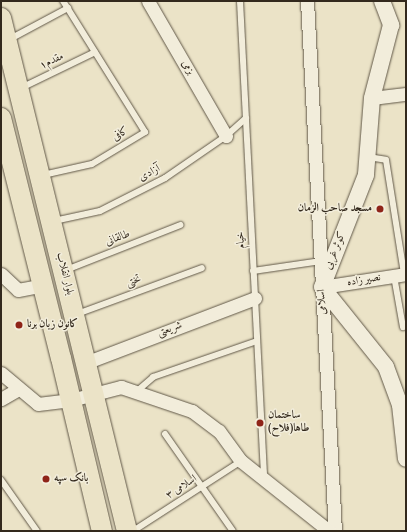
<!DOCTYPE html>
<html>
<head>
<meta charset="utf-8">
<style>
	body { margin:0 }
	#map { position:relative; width:407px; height:532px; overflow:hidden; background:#ebe3c7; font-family:Vollkorn,Amiri,serif }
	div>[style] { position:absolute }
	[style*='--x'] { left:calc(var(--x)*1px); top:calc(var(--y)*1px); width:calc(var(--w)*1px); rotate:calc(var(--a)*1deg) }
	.roads { filter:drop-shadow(0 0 1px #615848) drop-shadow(0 0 1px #615848) }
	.service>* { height:6px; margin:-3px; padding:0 3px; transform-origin:3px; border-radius:3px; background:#f2eddb }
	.minor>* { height:13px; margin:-6.5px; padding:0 6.5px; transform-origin:6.5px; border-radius:6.5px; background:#f2eddb }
	.tertiary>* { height:16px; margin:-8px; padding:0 8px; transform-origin:8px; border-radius:8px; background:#f2eddb }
	.primary>* { height:20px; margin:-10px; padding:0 10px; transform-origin:10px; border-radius:10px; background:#ebe3c7 }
	.dots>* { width:11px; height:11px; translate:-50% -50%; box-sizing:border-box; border:2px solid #f2eddb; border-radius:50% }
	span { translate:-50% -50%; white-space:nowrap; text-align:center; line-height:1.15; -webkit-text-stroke:3px #f2eddb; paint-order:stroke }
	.street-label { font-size:11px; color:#33291d }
	.poi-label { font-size:11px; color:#33291d; font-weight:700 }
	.right { translate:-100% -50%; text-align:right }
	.left { translate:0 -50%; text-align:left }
	.frame { position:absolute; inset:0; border:2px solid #33291d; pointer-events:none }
</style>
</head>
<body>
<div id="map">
	<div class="roads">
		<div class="service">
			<i style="--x:240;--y:1;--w:479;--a:87.1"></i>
			<i style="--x:10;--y:39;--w:66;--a:-28.1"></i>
			<i style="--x:21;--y:88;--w:82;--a:-25.9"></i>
			<i style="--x:368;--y:157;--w:18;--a:9"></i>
			<i style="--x:386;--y:160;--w:115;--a:81"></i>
			<i style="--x:43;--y:175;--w:50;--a:-12.7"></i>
			<i style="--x:92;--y:164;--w:62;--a:-31.1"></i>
			<i style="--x:145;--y:132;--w:155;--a:-122"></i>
			<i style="--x:54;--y:221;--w:47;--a:-12.3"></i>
			<i style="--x:100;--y:211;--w:73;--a:-26.9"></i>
			<i style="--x:165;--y:178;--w:74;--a:-34.5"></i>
			<i style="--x:226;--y:136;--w:27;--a:-42"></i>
			<i style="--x:66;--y:270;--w:123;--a:-21.5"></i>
			<i style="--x:253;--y:271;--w:69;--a:-8.4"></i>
			<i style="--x:394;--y:276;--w:52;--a:80"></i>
			<i style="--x:77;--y:314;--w:133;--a:-20.2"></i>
			<i style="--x:136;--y:392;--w:23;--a:-41"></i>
			<i style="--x:153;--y:377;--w:110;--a:-19.1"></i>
			<i style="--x:165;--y:434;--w:118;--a:55"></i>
			<i style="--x:1;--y:480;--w:62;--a:54.8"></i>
			<i style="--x:133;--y:531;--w:129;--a:-32.9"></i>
		</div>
		<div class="minor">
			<i style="--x:148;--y:1;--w:156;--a:60"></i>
			<i style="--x:307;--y:1;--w:531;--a:86.98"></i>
			<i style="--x:372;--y:98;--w:34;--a:-7"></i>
			<i style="--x:1;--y:274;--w:23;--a:43"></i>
			<i style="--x:18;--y:290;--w:26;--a:-11"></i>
			<i style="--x:322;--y:287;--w:85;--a:-8.8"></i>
			<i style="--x:85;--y:363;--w:182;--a:-20.9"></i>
			<i style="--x:1;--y:373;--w:48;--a:40"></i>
			<i style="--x:38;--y:404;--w:33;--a:-7"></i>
			<i style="--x:71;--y:400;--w:52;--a:-14.6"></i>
			<i style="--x:121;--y:387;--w:75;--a:18.7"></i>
			<i style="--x:192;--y:411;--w:34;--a:37"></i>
			<i style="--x:219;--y:431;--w:37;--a:54"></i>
			<i style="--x:241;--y:461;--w:112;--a:38.5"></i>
			<i style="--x:1;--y:399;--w:20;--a:-30"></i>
		</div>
		<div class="tertiary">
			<i style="--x:382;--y:1;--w:26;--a:69"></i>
			<i style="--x:391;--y:25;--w:75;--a:104.6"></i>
			<i style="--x:372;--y:98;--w:77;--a:94.5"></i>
			<i style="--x:366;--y:175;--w:120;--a:111.4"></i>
			<i style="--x:322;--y:287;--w:102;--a:51.3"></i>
			<i style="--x:386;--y:367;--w:40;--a:69.8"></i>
			<i style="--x:400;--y:405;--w:54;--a:83.7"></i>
		</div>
		<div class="primary">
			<i style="--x:1;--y:18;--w:528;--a:76.2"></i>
			<i style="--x:1;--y:118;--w:247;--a:76"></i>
			<i style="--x:61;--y:358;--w:178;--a:76.7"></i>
		</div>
	</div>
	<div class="dots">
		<i style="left:380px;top:209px;background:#8f2418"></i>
		<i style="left:19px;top:325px;background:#8f2418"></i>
		<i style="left:260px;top:423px;background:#8f2418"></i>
		<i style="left:46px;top:479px;background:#8f2418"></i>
	</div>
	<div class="street-label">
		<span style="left:52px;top:62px;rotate:-26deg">مقدم۱</span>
		<span style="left:187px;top:68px;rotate:60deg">بزمی</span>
		<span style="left:121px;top:135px;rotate:-31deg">کافی</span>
		<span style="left:150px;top:174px;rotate:-28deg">آزادی</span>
		<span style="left:118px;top:239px;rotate:-21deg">طالقانی</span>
		<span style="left:242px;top:240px;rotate:-93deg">خیام</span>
		<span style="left:336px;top:251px;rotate:-68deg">کوثر غربی</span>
		<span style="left:64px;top:274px;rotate:76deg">بلوار انقلاب</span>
		<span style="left:364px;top:281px;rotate:-9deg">نصیر زاده</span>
		<span style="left:134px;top:282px;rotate:-20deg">تختی</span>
		<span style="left:323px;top:302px;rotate:-93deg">اسلامی</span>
		<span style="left:170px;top:330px;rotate:-21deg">شریعتی</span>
		<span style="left:182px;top:488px;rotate:-33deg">اسلامی ۳</span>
	</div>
	<div class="poi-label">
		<span class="right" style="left:372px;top:209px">مسجد صاحب الزمان</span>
		<span class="left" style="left:27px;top:325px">کانون زبان برنا</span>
		<span class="left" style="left:268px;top:423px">ساختمان<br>طاها(فلاح)</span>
		<span class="left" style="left:54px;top:479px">بانک سپه</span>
	</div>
	<div class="frame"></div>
</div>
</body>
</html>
